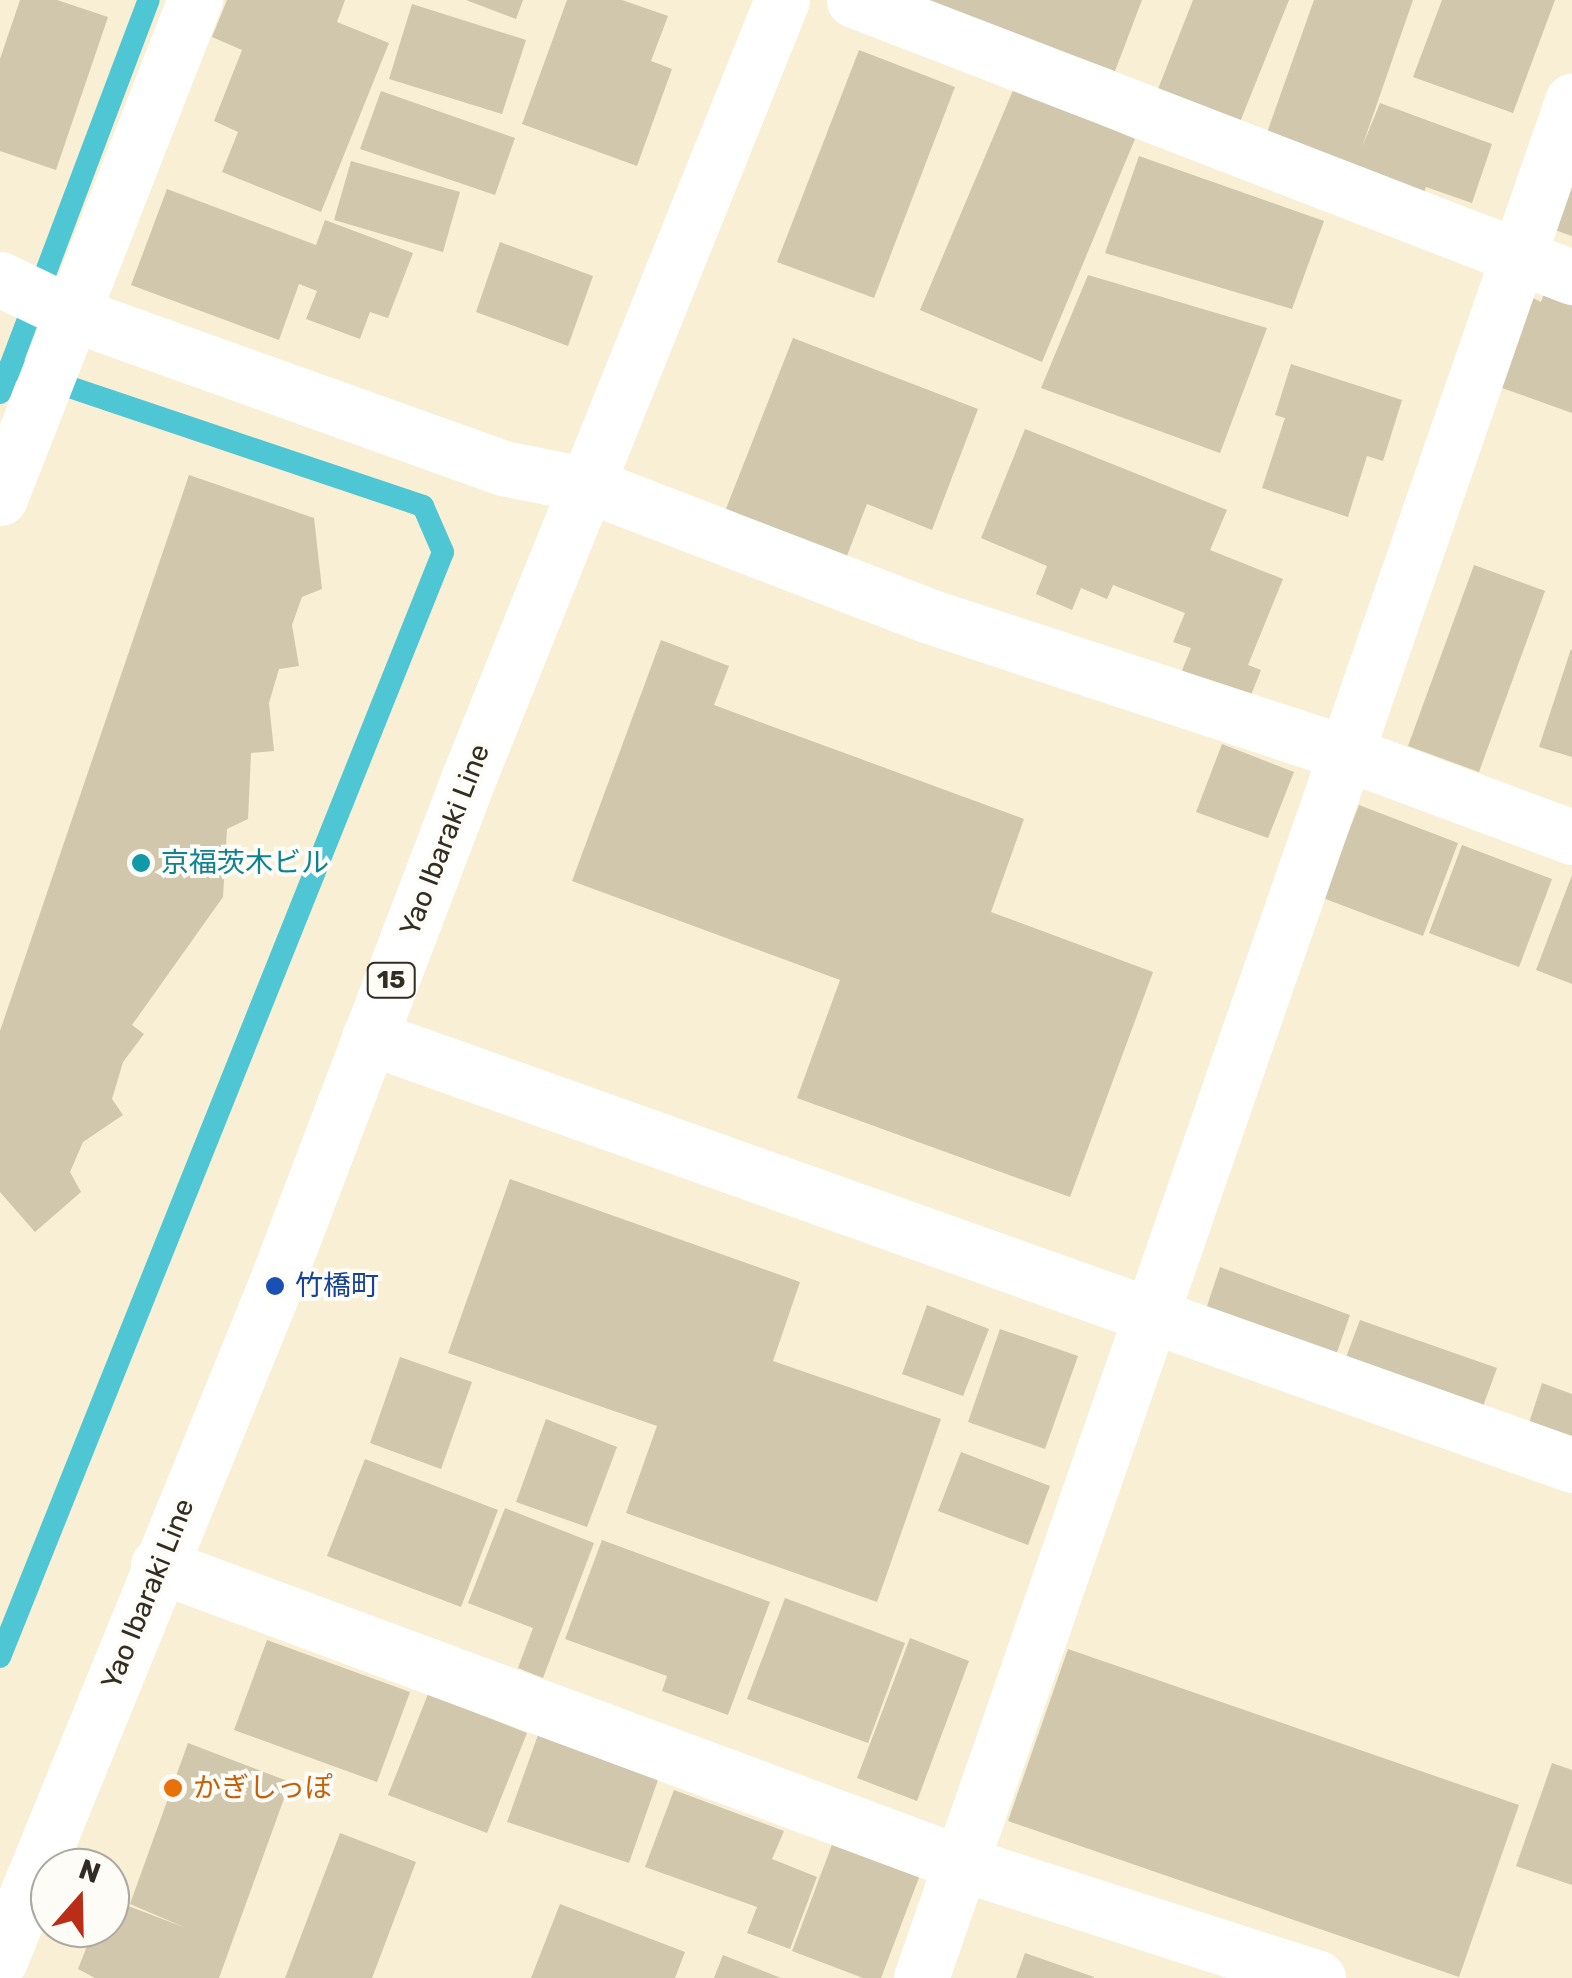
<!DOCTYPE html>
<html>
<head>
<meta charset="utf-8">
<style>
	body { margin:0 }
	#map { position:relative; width:1572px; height:1978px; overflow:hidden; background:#f8efd4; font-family:Rubik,"Noto Sans JP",sans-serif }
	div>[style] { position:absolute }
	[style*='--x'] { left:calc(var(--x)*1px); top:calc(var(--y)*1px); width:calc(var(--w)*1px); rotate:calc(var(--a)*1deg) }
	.stream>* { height:22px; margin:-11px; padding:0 11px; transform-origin:11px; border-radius:11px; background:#4ec6d3 }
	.building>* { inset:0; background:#d0c7ac }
	.minor>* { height:55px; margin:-27.5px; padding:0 27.5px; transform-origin:27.5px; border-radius:27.5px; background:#fff }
	.primary>* { height:55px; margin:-27.5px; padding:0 27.5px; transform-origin:27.5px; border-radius:27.5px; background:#fff }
	.dots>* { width:28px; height:28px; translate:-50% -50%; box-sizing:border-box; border:5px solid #fefcf7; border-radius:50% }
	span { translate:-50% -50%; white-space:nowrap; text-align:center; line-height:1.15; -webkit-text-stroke:8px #fefcf7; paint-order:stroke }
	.shield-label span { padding:2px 8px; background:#fefcf7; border:2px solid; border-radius:8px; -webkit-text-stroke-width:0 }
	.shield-label { font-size:25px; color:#302d22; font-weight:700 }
	.street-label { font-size:28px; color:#302d22 }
	.culture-label { font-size:28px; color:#0d838f }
	.left { translate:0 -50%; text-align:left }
	.transit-label { font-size:28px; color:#164399 }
	.food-label { font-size:28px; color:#c56008 }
	.north { position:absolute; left:30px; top:1848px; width:100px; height:100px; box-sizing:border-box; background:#fefcf7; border:2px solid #aca9a2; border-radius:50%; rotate:20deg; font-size:28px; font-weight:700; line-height:40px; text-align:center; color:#302d22 }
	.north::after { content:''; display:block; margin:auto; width:35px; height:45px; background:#ba2e18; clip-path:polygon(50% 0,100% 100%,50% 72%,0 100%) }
</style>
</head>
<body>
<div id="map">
	<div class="stream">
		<i style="--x:0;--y:393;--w:28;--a:-69"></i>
		<i style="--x:0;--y:1657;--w:1190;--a:-68.15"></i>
		<i style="--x:443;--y:552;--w:50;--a:-113.5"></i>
		<i style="--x:423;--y:506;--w:436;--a:-161.4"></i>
		<i style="--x:10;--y:367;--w:392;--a:-69.3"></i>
	</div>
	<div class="building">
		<i style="clip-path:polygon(20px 0,57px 0,108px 17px,56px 170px,0 151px,0 59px)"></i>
		<i style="clip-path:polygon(227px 0,345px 0,337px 22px,389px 43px,321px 212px,222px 172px,238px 132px,214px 121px,242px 50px,212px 37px)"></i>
		<i style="clip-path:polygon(466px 0,523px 0,516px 19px)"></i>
		<i style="clip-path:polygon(567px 0,622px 0,668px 16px,651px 61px,672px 69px,637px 166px,522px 124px)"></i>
		<i style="clip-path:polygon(921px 0,1142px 0,1115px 71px)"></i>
		<i style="clip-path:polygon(1193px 0,1289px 0,1240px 122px,1158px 89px)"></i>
		<i style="clip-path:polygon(1314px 0,1413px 0,1362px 147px,1380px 103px,1492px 144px,1472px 203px,1426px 187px,1421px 200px,1263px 144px)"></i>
		<i style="clip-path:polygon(1442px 0,1555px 0,1513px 113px,1413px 77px)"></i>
		<i style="clip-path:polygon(412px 4px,526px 40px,502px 114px,389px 79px)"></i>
		<i style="clip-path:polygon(859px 50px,955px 87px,874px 298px,777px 262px)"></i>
		<i style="clip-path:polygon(1014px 88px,1135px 139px,1042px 362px,920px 310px)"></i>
		<i style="clip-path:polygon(381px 91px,515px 138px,495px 195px,360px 149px)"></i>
		<i style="clip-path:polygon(1139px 156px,1324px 221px,1292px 309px,1105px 253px)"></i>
		<i style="clip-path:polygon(351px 161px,460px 192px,443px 252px,334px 220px)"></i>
		<i style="clip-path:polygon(1572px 178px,1572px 236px,1552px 229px)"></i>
		<i style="clip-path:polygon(167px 189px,316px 245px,325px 220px,413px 253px,388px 318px,370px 312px,360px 339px,306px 319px,317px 291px,299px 284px,279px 340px,131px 285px)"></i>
		<i style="clip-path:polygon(500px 242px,593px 276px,568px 346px,476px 312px)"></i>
		<i style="clip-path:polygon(1088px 275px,1267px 328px,1220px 453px,1041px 388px)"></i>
		<i style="clip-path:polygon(1546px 288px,1572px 297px,1572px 413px,1502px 388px,1533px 298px,1541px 302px)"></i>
		<i style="clip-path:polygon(793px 338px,978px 409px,932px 530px,867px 504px,843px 566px,722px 519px)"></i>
		<i style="clip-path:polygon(1291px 364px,1402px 400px,1383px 461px,1367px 456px,1348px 517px,1262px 488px,1285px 418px,1275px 415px)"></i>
		<i style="clip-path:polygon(1025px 429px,1227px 510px,1210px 550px,1283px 579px,1248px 665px,1261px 670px,1249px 700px,1181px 673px,1191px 648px,1173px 642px,1185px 613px,1113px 585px,1107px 599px,1081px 588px,1072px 610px,1036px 594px,1047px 566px,981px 538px)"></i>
		<i style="clip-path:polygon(189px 475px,314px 518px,322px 589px,302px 597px,292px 625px,299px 666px,279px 669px,269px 703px,274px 751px,251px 753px,248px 819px,227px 829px,223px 897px,132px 1025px,144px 1034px,123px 1062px,112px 1099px,123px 1115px,83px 1142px,70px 1172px,81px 1192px,35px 1232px,0 1192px,0 1031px)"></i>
		<i style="clip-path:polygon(1474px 565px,1545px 591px,1479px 772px,1408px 746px)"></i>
		<i style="clip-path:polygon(661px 640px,729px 666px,714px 705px,1024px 819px,991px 912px,1153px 972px,1070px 1197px,797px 1098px,840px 980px,572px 881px)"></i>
		<i style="clip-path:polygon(1571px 649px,1572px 650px,1572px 757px,1539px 747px)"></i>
		<i style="clip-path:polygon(1222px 744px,1294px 772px,1268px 838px,1196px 812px)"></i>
		<i style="clip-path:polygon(1359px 805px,1458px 843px,1423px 936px,1323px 898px)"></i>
		<i style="clip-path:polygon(1462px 845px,1552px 879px,1519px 967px,1429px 933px)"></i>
		<i style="clip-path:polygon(1572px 875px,1572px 984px,1536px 970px)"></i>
		<i style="clip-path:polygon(510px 1179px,800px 1282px,773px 1361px,941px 1419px,877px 1602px,626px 1513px,657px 1426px,448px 1353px)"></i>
		<i style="clip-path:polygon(1220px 1267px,1350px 1315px,1335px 1358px,1205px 1312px)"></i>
		<i style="clip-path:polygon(927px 1305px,989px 1329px,963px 1396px,902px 1374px)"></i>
		<i style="clip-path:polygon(1360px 1320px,1497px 1368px,1482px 1409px,1345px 1360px)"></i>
		<i style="clip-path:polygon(1000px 1329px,1078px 1356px,1045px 1449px,968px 1422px)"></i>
		<i style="clip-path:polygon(400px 1357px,472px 1382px,441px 1469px,370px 1443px)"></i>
		<i style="clip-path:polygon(1542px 1383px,1572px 1394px,1572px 1438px,1529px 1423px)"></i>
		<i style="clip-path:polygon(546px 1419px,617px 1447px,587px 1527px,516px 1502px)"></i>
		<i style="clip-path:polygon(961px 1452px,1050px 1486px,1028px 1545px,938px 1511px)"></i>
		<i style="clip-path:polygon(365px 1459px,498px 1510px,461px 1607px,327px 1556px)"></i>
		<i style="clip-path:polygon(505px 1508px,594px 1543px,543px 1678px,518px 1668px,533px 1628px,468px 1603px)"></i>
		<i style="clip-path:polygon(602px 1540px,770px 1602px,728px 1715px,662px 1691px,667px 1676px,565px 1639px)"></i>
		<i style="clip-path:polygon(785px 1598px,905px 1643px,868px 1743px,747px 1699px)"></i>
		<i style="clip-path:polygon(910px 1638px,969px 1661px,917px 1801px,857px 1778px)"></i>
		<i style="clip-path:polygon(267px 1640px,410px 1692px,377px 1782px,234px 1730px)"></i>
		<i style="clip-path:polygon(1068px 1649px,1519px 1805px,1459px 1977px,1008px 1821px)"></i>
		<i style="clip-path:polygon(428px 1694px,527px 1733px,487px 1833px,388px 1795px)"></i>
		<i style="clip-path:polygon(539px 1732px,660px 1774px,629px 1863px,507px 1822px)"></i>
		<i style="clip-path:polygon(188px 1743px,290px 1782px,219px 1978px,95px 1978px,78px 1969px,94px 1928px,110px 1928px,110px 1899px,186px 1928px,130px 1904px)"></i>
		<i style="clip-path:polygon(1552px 1763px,1572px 1770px,1572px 1885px,1516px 1866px)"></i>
		<i style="clip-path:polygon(674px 1790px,784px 1831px,772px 1859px,817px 1877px,790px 1949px,747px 1933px,757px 1907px,645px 1867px)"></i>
		<i style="clip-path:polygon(340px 1833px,416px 1862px,372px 1978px,285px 1978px)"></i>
		<i style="clip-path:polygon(833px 1842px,920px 1875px,881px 1978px,863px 1978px,792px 1951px)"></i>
		<i style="clip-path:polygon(560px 1904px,685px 1952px,675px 1978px,531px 1978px)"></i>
		<i style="clip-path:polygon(1025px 1953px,1094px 1977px,1094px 1978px,1016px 1978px)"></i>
		<i style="clip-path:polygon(723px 1955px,781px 1978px,714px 1978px)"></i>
	</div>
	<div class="minor">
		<i style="--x:854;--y:0;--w:770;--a:21.1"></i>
		<i style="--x:0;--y:279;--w:81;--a:25.6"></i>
		<i style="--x:73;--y:314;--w:457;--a:19.7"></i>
		<i style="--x:503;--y:468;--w:87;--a:11.3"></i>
		<i style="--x:588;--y:485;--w:365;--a:21"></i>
		<i style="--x:929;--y:616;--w:439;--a:18.2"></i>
		<i style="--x:1346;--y:753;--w:241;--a:20.4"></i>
		<i style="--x:0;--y:498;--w:535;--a:-68.62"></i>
		<i style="--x:369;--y:1037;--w:1277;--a:19.58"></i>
		<i style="--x:158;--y:1565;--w:859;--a:20.38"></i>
		<i style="--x:963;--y:1864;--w:373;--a:17.8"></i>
		<i style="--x:921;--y:1978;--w:1987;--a:-70.87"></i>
	</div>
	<div class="primary">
		<i style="--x:0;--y:1960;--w:728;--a:-67.8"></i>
		<i style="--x:275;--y:1286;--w:545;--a:-69.14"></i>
		<i style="--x:469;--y:777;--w:838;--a:-68.06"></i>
	</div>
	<div class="dots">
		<i style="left:141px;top:863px;background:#0f9aa8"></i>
		<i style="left:275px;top:1286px;background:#1a4fb4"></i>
		<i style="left:173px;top:1788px;background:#e8710a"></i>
	</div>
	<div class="shield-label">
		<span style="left:391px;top:980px">15</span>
	</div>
	<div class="street-label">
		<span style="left:445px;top:840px;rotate:-69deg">Yao Ibaraki Line</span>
		<span style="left:148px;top:1594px;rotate:-68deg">Yao Ibaraki Line</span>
	</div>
	<div class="culture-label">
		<span class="left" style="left:161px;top:863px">京福茨木ビル</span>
	</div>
	<div class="transit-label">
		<span class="left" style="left:295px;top:1286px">竹橋町</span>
	</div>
	<div class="food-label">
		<span class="left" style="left:193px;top:1788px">かぎしっぽ</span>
	</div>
	<div class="north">N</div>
</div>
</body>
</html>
